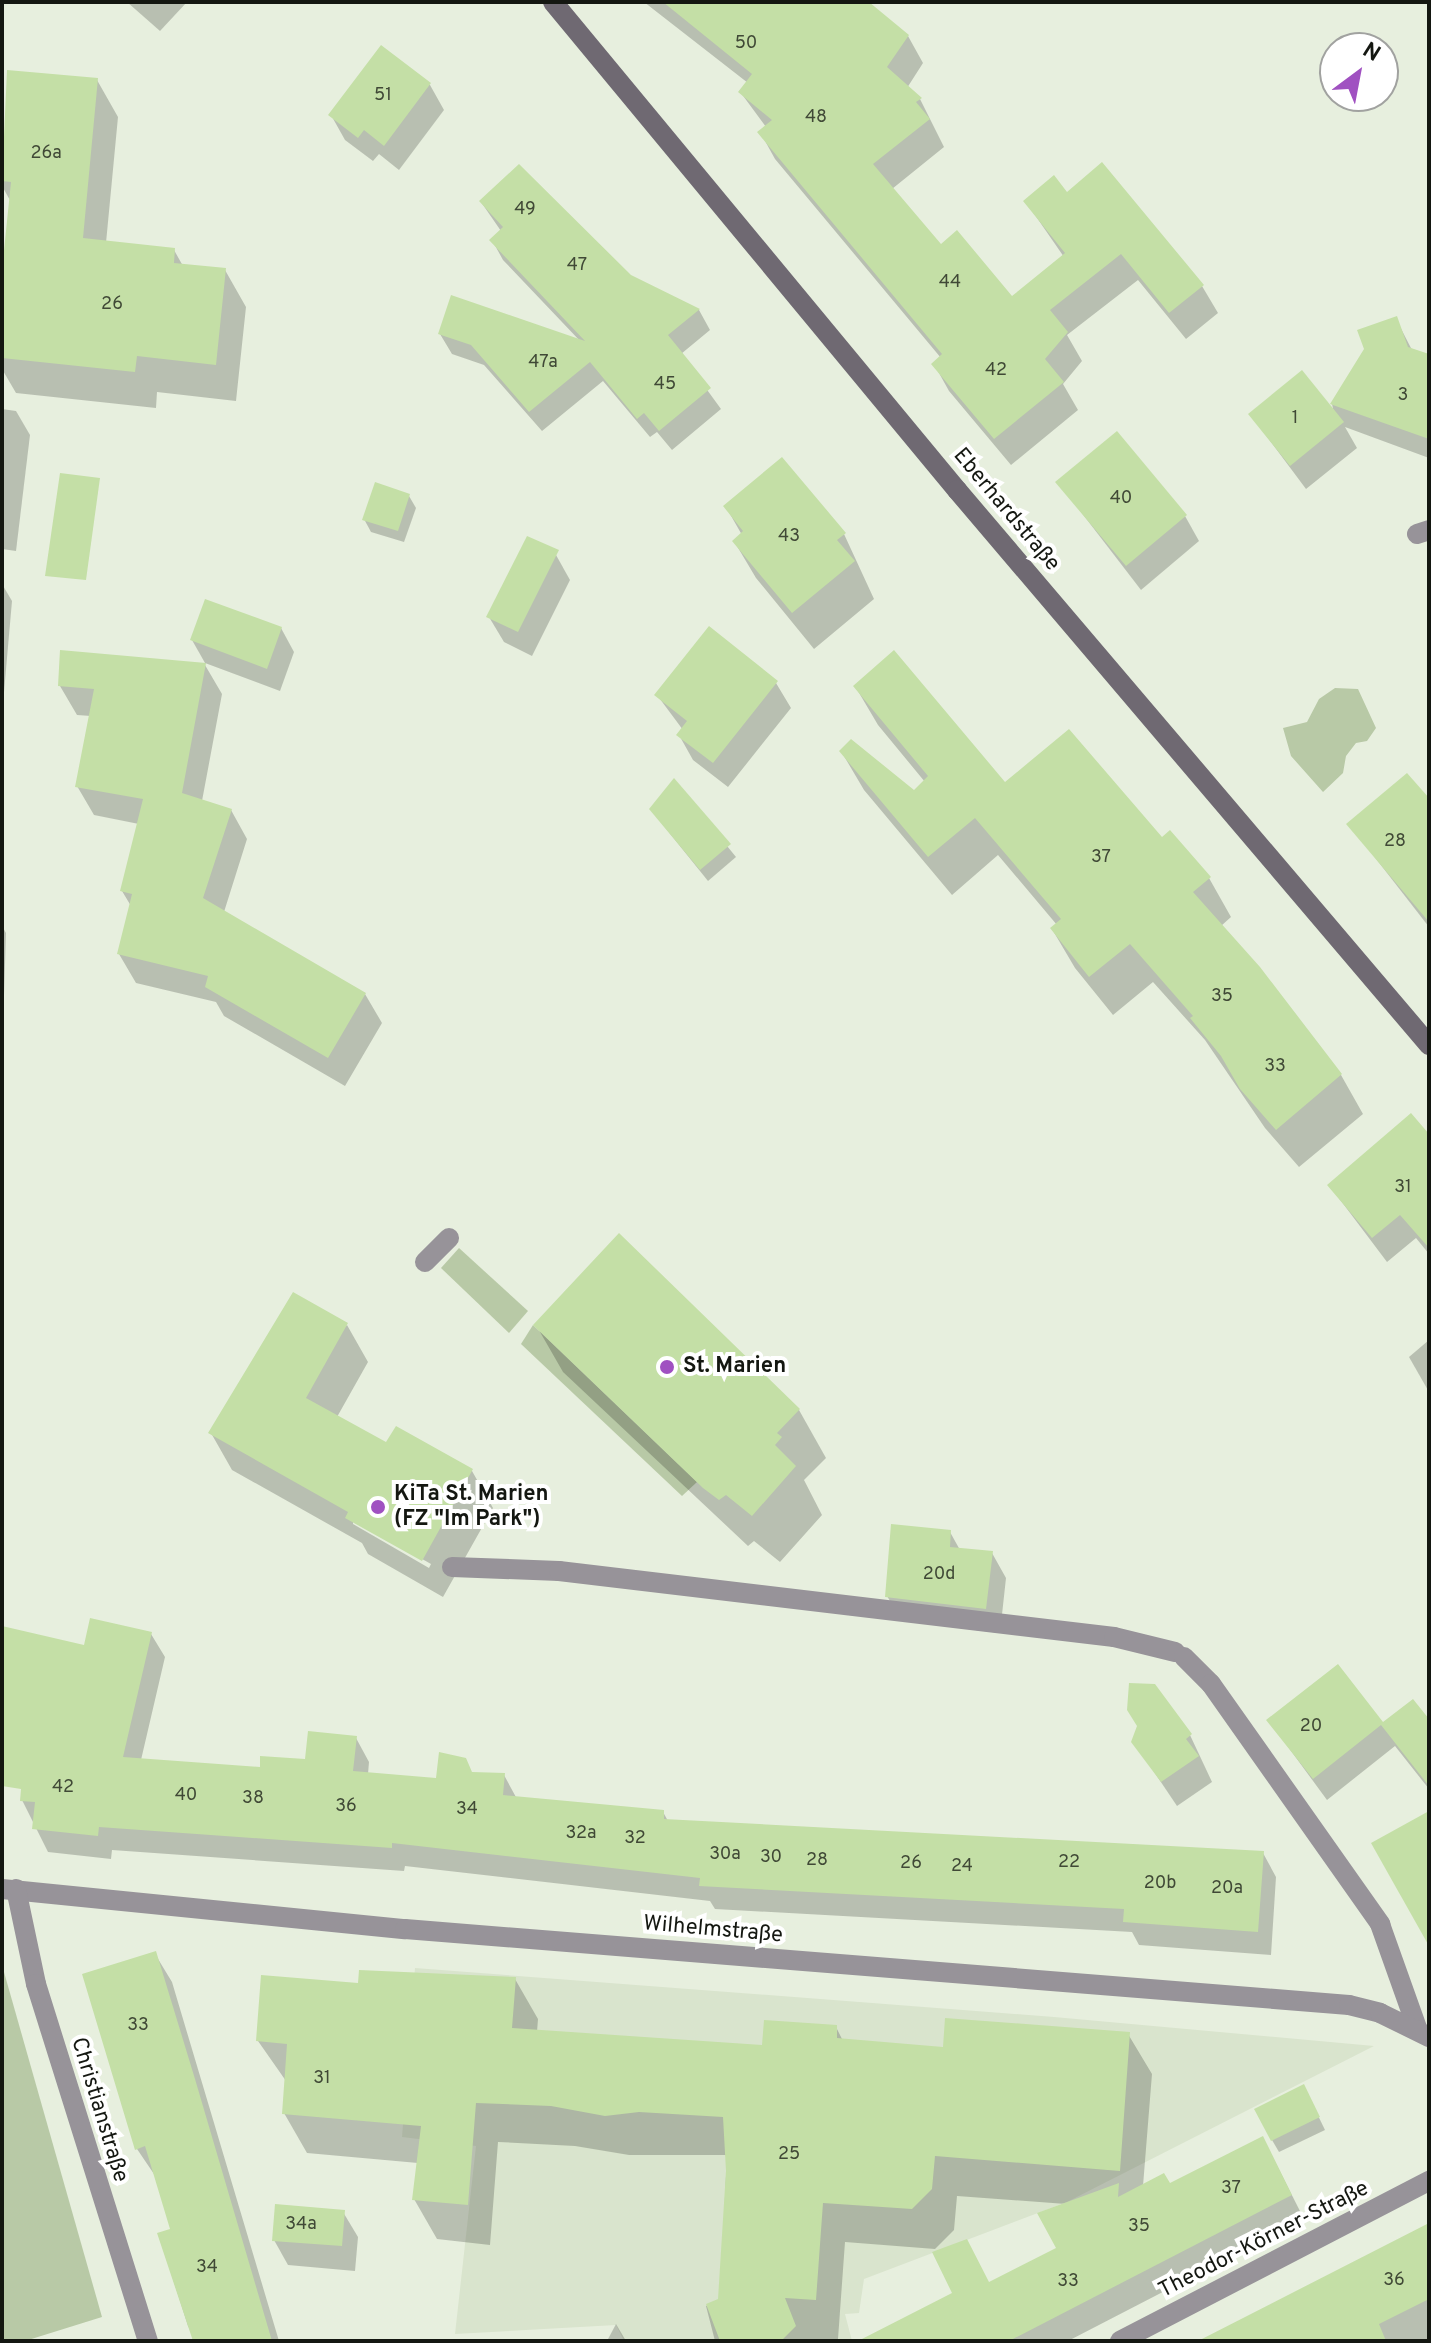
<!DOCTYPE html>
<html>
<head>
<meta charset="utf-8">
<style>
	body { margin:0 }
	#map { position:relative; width:1431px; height:2343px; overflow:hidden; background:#e7efde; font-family:Overpass,sans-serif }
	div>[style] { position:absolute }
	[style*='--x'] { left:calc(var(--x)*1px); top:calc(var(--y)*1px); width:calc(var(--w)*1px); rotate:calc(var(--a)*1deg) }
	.built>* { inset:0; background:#d9e4cd }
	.green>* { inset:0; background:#b8c9a6 }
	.shadow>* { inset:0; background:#0003 }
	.building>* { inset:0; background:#c4dfa6 }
	.service>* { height:20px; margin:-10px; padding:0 10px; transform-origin:10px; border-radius:10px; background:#979399 }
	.minor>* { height:20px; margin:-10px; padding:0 10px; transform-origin:10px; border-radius:10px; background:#979399 }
	.secondary>* { height:20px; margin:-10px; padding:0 10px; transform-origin:10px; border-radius:10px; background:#6f6972 }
	.dots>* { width:22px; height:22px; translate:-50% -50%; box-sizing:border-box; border:4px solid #fff; border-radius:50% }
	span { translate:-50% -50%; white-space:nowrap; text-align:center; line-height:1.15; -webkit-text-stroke:8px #fff; paint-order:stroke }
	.number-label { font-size:18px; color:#404936 }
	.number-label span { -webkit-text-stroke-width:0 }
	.street-label { font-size:22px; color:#141711 }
	.poi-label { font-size:22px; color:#141711; font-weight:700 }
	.left { translate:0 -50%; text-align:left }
	.frame { position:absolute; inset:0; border:4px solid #141711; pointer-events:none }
	.north { position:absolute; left:1319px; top:32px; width:80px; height:80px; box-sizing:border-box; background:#fff; border:2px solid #a1a2a0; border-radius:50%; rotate:32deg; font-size:22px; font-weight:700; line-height:32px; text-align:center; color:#141711 }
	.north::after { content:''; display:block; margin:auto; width:28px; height:36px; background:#a051c1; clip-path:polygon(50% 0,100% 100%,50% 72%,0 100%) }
</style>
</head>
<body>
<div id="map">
	<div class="built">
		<i style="clip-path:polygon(415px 1968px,1054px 2017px,1374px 2046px,1067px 2202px,864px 2279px,859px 2313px,845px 2314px,852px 2341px,624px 2341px,616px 2325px,455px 2334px,476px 2146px,402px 2137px)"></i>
	</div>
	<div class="green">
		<i style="clip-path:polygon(1335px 688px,1358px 689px,1376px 728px,1367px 741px,1356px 743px,1346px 756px,1343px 773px,1323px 792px,1291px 756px,1283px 728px,1307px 722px,1319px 699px)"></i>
		<i style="clip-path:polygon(459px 1248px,528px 1311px,509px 1333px,441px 1268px)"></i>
		<i style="clip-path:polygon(533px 1325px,697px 1482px,682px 1496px,521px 1344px)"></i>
		<i style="clip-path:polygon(2px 1965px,102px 2317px,25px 2341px,2px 2341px)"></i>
	</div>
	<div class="shadow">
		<i style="clip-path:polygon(127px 2px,187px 2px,160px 31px)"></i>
		<i style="clip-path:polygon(644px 2px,866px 2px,908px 36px,923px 63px,907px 88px,920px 99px,944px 147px,892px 189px,940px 247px,1011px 299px,1064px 257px,1026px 202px,1066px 194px,1202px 286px,1218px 313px,1186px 339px,1138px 280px,1067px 335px,1082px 361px,1063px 384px,1078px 410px,1011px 465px,949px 391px,934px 364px,941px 358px,775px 159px,760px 132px,766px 127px,741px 93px,748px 83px)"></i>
		<i style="clip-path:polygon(381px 48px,430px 85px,444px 110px,399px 170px,379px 154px,373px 161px,345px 140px,331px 115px)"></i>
		<i style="clip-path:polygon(9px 72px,97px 80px,118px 117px,106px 243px,174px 250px,183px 266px,225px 270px,246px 307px,236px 401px,157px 392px,156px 408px,16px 393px,2px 369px,2px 289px,11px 202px,2px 186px)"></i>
		<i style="clip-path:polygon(481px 202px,699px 310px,710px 330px,681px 354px,721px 409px,672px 450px,657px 432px,650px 437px,603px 381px,542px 431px,484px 365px,452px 354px,440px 334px,581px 342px,503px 260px,492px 240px,501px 231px)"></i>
		<i style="clip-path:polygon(1396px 319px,1412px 350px,1429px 356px,1429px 458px,1345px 427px,1357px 448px,1306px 489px,1250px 414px,1334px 413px,1332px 404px)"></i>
		<i style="clip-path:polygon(2px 409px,16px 411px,30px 435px,16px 551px,2px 549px)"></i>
		<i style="clip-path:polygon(1058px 482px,1185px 516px,1199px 541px,1141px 590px)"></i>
		<i style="clip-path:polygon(409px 496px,416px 508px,404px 542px,371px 532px,364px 519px)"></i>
		<i style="clip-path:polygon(726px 507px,844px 534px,874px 599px,814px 649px,756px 578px,734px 541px,742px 535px)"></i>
		<i style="clip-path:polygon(556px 555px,570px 580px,532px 656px,504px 642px,489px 617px)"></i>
		<i style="clip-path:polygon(2px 584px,12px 601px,2px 715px)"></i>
		<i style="clip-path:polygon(281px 628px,294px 652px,280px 691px,205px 663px,192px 640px)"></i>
		<i style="clip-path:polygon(205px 665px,222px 694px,202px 801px,231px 810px,247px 839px,224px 912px,365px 994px,382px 1023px,345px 1086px,224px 1016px,216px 1002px,136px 983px,119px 954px,131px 906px,122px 891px,139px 824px,94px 815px,77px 786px,91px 716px,77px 715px,60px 686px)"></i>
		<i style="clip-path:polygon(776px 683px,791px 708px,728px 787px,693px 760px,679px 735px,683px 730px,657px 695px)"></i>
		<i style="clip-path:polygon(855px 686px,1005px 784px,1162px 840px,1209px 878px,1231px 917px,1221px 926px,1341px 1075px,1363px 1114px,1299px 1167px,1265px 1128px,1205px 1040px,1153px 982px,1113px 1015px,1075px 968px,1052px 929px,1057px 925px,998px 855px,952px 895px,864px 790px,841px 751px,915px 792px,925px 782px,878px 725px)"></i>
		<i style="clip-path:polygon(674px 781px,736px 857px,708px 881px,651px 810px)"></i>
		<i style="clip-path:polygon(1429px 801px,1429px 927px,1349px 824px)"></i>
		<i style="clip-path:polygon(2px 926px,6px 933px,4px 995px,2px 995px)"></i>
		<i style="clip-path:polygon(1429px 1138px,1429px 1254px,1416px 1238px,1387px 1262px,1329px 1185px)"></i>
		<i style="clip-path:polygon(619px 1236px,799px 1410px,826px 1458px,804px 1480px,822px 1515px,780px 1562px,754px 1541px,748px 1546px,563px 1372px,536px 1325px)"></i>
		<i style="clip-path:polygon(evenodd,347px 1325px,368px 1362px,337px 1417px,387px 1445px,472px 1471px,493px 1508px,443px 1597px,368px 1554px,362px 1543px,232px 1470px,211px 1433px,347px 1325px,353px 1520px,431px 1564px,429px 1568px,353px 1524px,353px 1520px)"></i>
		<i style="clip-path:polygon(1429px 1340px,1429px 1392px,1409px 1357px)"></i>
		<i style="clip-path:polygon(950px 1532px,960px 1550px,992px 1553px,1006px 1578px,1000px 1633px,902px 1621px,887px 1596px)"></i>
		<i style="clip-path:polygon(2px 1628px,85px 1647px,151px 1634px,165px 1657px,141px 1760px,262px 1769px,307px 1762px,356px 1738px,369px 1762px,368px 1774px,438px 1781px,473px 1774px,504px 1775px,517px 1799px,663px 1812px,668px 1821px,1263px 1853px,1276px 1877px,1271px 1955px,1139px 1945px,1132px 1932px,715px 1909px,710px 1901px,405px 1866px,404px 1871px,112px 1850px,111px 1859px,48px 1852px,22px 1800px,29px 1742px,2px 1734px)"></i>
		<i style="clip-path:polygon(1154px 1686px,1190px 1735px,1212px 1782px,1177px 1806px,1134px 1742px)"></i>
		<i style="clip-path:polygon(1269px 1721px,1429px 1723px,1429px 1789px,1395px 1746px,1327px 1800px)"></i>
		<i style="clip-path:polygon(155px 1954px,172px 1982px,279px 2341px,196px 2341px,188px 2326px,159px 2235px,172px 2230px,156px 2177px,137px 2149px)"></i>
		<i style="clip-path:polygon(515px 1979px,538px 2019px,537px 2032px,764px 2047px,836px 2027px,843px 2041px,945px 2049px,1128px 2034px,1152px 2074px,1143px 2186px,1169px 2185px,1263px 2138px,1304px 2219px,1068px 2341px,881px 2341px,1059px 2249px,1066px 2204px,957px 2196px,954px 2230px,935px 2249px,845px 2242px,838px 2339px,715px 2341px,706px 2306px,720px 2301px,727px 2155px,629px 2155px,575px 2146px,498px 2142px,490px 2245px,437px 2239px,414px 2199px,418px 2163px,307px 2153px,284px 2113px,286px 2081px,258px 2041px,359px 1985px)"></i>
		<i style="clip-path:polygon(1310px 2099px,1325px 2130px,1279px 2152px,1272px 2140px)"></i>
		<i style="clip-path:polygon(343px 2212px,358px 2237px,355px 2271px,288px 2265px,274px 2240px)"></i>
		<i style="clip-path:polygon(1429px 2225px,1429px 2341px,1202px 2341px)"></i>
		<i style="clip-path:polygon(616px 2324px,626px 2341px,607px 2341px)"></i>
	</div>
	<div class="building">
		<i style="clip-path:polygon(663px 2px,869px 2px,909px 35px,887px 67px,922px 98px,916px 102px,930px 119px,873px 164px,941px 244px,957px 230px,1012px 296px,1065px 253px,1023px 201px,1054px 175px,1067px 192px,1102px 162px,1204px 285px,1169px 313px,1121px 254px,1050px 310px,1068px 332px,1045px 359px,1064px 382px,994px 439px,931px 364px,942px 354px,757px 132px,772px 120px,738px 92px,752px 74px)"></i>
		<i style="clip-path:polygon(381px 45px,431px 83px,384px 146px,364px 130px,358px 138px,328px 115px)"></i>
		<i style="clip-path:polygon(7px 70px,98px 78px,83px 238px,175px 248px,174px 263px,226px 268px,216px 365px,137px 356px,135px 372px,2px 358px,2px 270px,11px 182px,2px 181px)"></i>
		<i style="clip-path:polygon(519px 164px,631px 275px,700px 309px,668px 335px,711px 388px,659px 431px,644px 413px,637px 419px,590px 362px,529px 412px,471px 345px,438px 334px,451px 295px,585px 341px,489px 240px,503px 227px,479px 201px)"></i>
		<i style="clip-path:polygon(1397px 316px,1408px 347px,1429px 354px,1429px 439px,1330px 404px,1364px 349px,1357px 330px)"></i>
		<i style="clip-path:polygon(1302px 370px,1344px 422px,1290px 466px,1248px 414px)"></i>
		<i style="clip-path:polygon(1117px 431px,1187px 515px,1126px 566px,1055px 482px)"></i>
		<i style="clip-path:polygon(782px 457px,846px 533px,837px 540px,855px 561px,792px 613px,732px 541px,743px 531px,723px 506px)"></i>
		<i style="clip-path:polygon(60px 473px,100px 478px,86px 580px,45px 576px)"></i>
		<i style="clip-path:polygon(375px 482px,410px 494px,398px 531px,362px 520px)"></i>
		<i style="clip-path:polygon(527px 536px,559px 550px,518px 632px,486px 617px)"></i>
		<i style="clip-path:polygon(205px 599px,282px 627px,267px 669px,190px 640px)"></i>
		<i style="clip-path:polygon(709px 626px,778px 681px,713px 763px,676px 735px,687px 721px,654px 695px)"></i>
		<i style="clip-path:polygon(60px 650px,206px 663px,182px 793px,232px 809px,203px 898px,366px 993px,328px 1058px,205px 987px,208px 976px,117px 954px,132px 894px,120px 891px,143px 799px,75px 787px,94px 689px,58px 686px)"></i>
		<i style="clip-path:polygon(894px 650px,1005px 782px,1069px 729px,1162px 837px,1170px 830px,1211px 877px,1193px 892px,1260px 967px,1342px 1074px,1276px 1130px,1240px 1089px,1221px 1056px,1190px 1018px,1193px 1016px,1130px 944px,1089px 977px,1050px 928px,1061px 919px,975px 818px,928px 857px,839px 751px,851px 739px,914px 790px,928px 776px,853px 686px)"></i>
		<i style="clip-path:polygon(1407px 773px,1429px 798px,1429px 922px,1346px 824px)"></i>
		<i style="clip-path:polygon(674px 778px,731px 844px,700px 870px,649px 809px)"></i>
		<i style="clip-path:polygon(1411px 1113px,1429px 1134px,1429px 1248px,1400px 1215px,1372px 1238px,1327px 1185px)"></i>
		<i style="clip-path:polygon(619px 1233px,800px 1409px,777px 1433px,782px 1437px,775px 1445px,796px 1466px,752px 1516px,726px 1495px,719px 1500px,703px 1488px,533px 1325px)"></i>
		<i style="clip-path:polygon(293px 1292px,348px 1323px,306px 1398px,386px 1442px,396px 1426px,473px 1469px,422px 1561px,345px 1518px,348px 1512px,208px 1433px)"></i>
		<i style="clip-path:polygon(891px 1524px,951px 1530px,950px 1547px,993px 1551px,986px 1609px,885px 1597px)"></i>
		<i style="clip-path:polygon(90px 1618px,152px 1632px,123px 1757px,260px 1767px,260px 1756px,305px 1759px,308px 1731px,357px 1736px,353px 1771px,436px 1778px,439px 1752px,466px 1758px,472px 1772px,505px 1773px,503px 1795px,664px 1810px,664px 1819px,1264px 1851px,1258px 1932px,1123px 1922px,1124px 1909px,699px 1886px,700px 1878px,392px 1843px,392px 1848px,99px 1827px,98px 1836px,32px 1829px,35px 1802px,20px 1801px,21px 1789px,2px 1786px,2px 1626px,84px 1645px)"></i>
		<i style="clip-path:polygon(1338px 1664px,1383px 1722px,1413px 1699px,1429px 1719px,1429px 1786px,1381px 1725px,1313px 1779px,1266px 1720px)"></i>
		<i style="clip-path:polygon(1129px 1683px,1155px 1684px,1192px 1734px,1186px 1739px,1199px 1756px,1161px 1782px,1131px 1742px,1137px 1726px,1127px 1710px)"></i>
		<i style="clip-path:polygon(1429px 1811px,1429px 1946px,1371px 1843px)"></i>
		<i style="clip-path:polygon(156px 1951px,195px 2079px,272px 2341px,193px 2341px,157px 2233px,170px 2229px,145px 2146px,135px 2150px,82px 1974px)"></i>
		<i style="clip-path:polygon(359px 1970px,516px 1977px,512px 2028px,762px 2045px,764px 2020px,837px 2025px,837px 2038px,943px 2047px,945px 2018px,1130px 2032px,1120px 2171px,935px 2156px,932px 2189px,912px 2209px,823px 2203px,816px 2300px,785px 2298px,796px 2326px,781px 2341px,720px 2341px,706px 2304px,718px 2299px,726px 2171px,723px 2117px,639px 2112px,605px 2116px,551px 2106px,476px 2103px,468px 2205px,412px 2200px,421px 2126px,282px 2114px,287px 2044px,256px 2041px,261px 1975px,358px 1983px)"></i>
		<i style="clip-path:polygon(1304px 2084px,1320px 2117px,1271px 2141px,1254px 2109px)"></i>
		<i style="clip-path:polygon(1263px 2136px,1292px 2195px,1009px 2341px,858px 2341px,952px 2293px,932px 2252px,967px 2239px,989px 2282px,1056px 2248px,1037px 2213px,1119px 2183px,1118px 2197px,1164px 2173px,1170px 2183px)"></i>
		<i style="clip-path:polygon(275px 2204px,345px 2210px,342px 2246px,272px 2241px)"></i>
		<i style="clip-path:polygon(1429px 2223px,1429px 2299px,1379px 2324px,1386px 2341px,1198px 2341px)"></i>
	</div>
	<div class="service">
		<i style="--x:425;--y:1262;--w:34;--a:-45"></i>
		<i style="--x:452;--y:1567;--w:107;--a:2.1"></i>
		<i style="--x:559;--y:1571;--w:559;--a:6.78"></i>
		<i style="--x:1114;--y:1637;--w:63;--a:13.8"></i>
	</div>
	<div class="minor">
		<i style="--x:1417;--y:534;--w:13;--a:-18"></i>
		<i style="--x:1184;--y:1657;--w:38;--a:45"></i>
		<i style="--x:1211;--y:1684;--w:294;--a:54.8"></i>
		<i style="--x:1380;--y:1924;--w:110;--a:70.4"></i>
		<i style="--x:2;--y:1889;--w:405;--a:5.7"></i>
		<i style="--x:405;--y:1929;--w:947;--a:4.6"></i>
		<i style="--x:1349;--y:2005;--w:32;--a:14"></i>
		<i style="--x:1380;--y:2013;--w:55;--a:26.1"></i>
		<i style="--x:16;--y:1889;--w:97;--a:78.1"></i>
		<i style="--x:36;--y:1984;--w:374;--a:72.6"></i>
		<i style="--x:1120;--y:2341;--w:348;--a:-27.4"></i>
	</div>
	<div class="secondary">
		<i style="--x:553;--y:2;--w:634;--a:50.38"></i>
		<i style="--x:957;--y:490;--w:729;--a:49.62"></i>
	</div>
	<div class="dots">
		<i style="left:667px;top:1367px;background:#a051c1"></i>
		<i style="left:378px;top:1507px;background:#a051c1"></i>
	</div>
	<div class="number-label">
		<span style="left:746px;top:44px">50</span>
		<span style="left:383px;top:96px">51</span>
		<span style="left:816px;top:118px">48</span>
		<span style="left:46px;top:154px">26a</span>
		<span style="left:525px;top:210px">49</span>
		<span style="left:577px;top:266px">47</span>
		<span style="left:950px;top:283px">44</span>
		<span style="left:112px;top:305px">26</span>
		<span style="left:543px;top:363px">47a</span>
		<span style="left:996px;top:371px">42</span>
		<span style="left:665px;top:385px">45</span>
		<span style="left:1403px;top:396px">3</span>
		<span style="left:1295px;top:419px">1</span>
		<span style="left:1121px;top:499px">40</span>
		<span style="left:789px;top:537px">43</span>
		<span style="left:1395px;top:842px">28</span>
		<span style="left:1101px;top:858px">37</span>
		<span style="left:1222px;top:997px">35</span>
		<span style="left:1275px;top:1067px">33</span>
		<span style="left:1403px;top:1188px">31</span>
		<span style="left:939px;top:1575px">20d</span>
		<span style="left:1311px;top:1727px">20</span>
		<span style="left:63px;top:1788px">42</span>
		<span style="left:186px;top:1796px">40</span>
		<span style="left:253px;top:1799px">38</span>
		<span style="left:346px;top:1807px">36</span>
		<span style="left:467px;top:1810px">34</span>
		<span style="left:581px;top:1834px">32a</span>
		<span style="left:635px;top:1839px">32</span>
		<span style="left:725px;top:1855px">30a</span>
		<span style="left:771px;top:1858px">30</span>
		<span style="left:817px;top:1861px">28</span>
		<span style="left:1069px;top:1863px">22</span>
		<span style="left:911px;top:1864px">26</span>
		<span style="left:962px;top:1867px">24</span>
		<span style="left:1160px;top:1884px">20b</span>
		<span style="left:1227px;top:1889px">20a</span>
		<span style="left:138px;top:2026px">33</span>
		<span style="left:322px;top:2079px">31</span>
		<span style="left:789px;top:2155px">25</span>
		<span style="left:1231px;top:2189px">37</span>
		<span style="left:301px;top:2225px">34a</span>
		<span style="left:1139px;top:2227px">35</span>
		<span style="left:207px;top:2268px">34</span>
		<span style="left:1394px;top:2281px">36</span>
		<span style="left:1068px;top:2282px">33</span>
	</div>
	<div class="street-label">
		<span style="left:1006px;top:510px;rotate:50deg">Eberhardstraße</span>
		<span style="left:713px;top:1930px;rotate:5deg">Wilhelmstraße</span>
		<span style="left:99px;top:2110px;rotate:73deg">Christianstraße</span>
		<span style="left:1264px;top:2240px;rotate:-27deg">Theodor-Körner-Straße</span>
	</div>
	<div class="poi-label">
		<span class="left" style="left:683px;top:1367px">St. Marien</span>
		<span class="left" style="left:394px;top:1507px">KiTa St. Marien<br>(FZ "Im Park")</span>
	</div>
	<div class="frame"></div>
	<div class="north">N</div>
</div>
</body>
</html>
